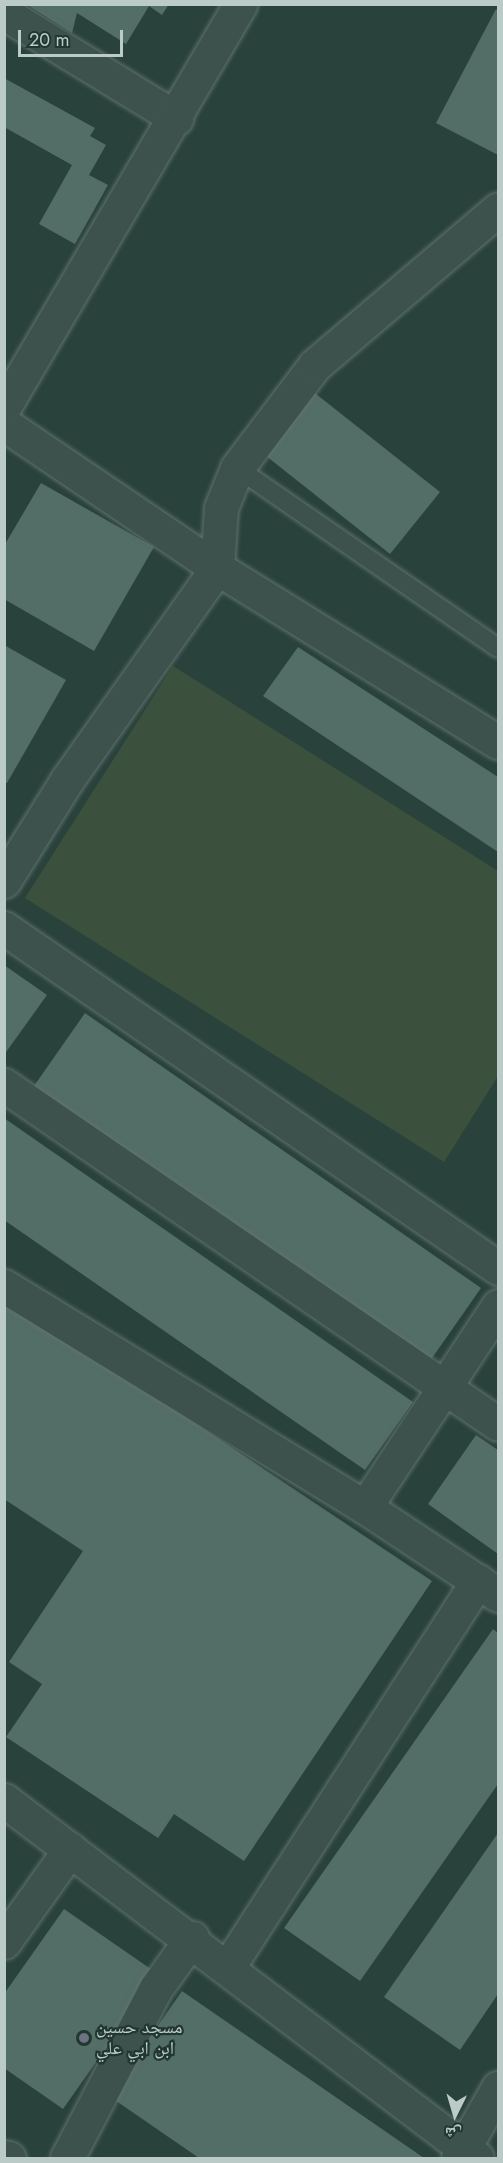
<!DOCTYPE html>
<html>
<head>
<meta charset="utf-8">
<style>
	body { margin:0 }
	#map { position:relative; width:503px; height:2163px; overflow:hidden; background:#2a423c; font-family:Jost,"Noto Naskh Arabic",sans-serif }
	div>[style] { position:absolute }
	[style*='--x'] { left:calc(var(--x)*1px); top:calc(var(--y)*1px); width:calc(var(--w)*1px); rotate:calc(var(--a)*1deg) }
	.green>* { inset:0; background:#3b513d }
	.building>* { inset:0; background:#536d67 }
	.roads { filter:drop-shadow(0 0 2px #5f726d) drop-shadow(0 0 2px #5f726d) }
	.service>* { height:18px; margin:-9px; padding:0 9px; transform-origin:9px; border-radius:9px; background:#3e524d }
	.minor>* { height:33px; margin:-16.5px; padding:0 16.5px; transform-origin:16.5px; border-radius:16.5px; background:#3e524d }
	.tertiary>* { height:33px; margin:-16.5px; padding:0 16.5px; transform-origin:16.5px; border-radius:16.5px; background:#3e524d }
	.dots>* { width:16px; height:16px; translate:-50% -50%; box-sizing:border-box; border:3px solid #223732; border-radius:50% }
	span { translate:-50% -50%; white-space:nowrap; text-align:center; line-height:1.15; -webkit-text-stroke:4.5px #223732; paint-order:stroke }
	.poi-label { font-size:18px; color:#bbccc8 }
	.left { translate:0 -50%; text-align:left }
	.frame { position:absolute; inset:0; border:6px solid #bbccc8; pointer-events:none }
	.north { position:absolute; left:425px; top:2085px; width:60px; height:60px; -webkit-text-stroke:4px #223732; paint-order:stroke; rotate:185deg; font-size:16px; font-weight:700; line-height:24px; text-align:center; color:#bbccc8 }
	.north::after { content:''; display:block; margin:auto; width:21px; height:27px; background:#bbccc8; clip-path:polygon(50% 0,100% 100%,50% 72%,0 100%) }
	.scale { position:absolute; left:18px; top:30px; width:105px; height:27px; box-sizing:border-box; border:3px solid #bbccc8; border-top:0; padding-left:8px; font-size:18px; line-height:21px; white-space:nowrap; color:#bbccc8; -webkit-text-stroke:4px #223732; paint-order:stroke }
</style>
</head>
<body>
<div id="map">
	<div class="green">
		<i style="clip-path:polygon(173px 666px,498px 871px,498px 1076px,444px 1162px,25px 898px)"></i>
	</div>
	<div class="building">
		<i style="clip-path:polygon(26px 4px,169px 4px,162px 15px,149px 6px,126px 44px,77px 13px,72px 33px)"></i>
		<i style="clip-path:polygon(496px 9px,498px 11px,498px 155px,436px 123px)"></i>
		<i style="clip-path:polygon(4px 78px,95px 128px,90px 136px,106px 145px,89px 175px,108px 185px,75px 244px,39px 224px,72px 165px,4px 127px)"></i>
		<i style="clip-path:polygon(311px 390px,440px 492px,390px 554px,261px 452px)"></i>
		<i style="clip-path:polygon(41px 483px,154px 547px,94px 651px,4px 599px,4px 546px)"></i>
		<i style="clip-path:polygon(4px 645px,66px 680px,7px 783px,4px 782px)"></i>
		<i style="clip-path:polygon(298px 647px,498px 777px,498px 852px,263px 696px)"></i>
		<i style="clip-path:polygon(4px 965px,47px 995px,4px 1055px)"></i>
		<i style="clip-path:polygon(85px 1013px,481px 1288px,430px 1361px,34px 1086px)"></i>
		<i style="clip-path:polygon(4px 1118px,413px 1402px,365px 1470px,4px 1220px)"></i>
		<i style="clip-path:polygon(4px 1296px,432px 1581px,244px 1861px,174px 1814px,158px 1838px,6px 1737px,42px 1684px,9px 1662px,83px 1551px,4px 1499px)"></i>
		<i style="clip-path:polygon(476px 1435px,498px 1450px,498px 1554px,428px 1504px)"></i>
		<i style="clip-path:polygon(493px 1629px,498px 1633px,498px 1784px,360px 1981px,284px 1928px)"></i>
		<i style="clip-path:polygon(498px 1833px,498px 1994px,460px 2050px,384px 1997px)"></i>
		<i style="clip-path:polygon(64px 1909px,158px 1974px,63px 2109px,4px 2068px,4px 1994px)"></i>
		<i style="clip-path:polygon(182px 1991px,424px 2158px,199px 2158px,109px 2096px)"></i>
	</div>
	<div class="roads">
		<div class="service">
			<i style="--x:237;--y:468;--w:317;--a:34.6"></i>
		</div>
		<div class="minor">
			<i style="--x:4;--y:13;--w:202;--a:31.4"></i>
			<i style="--x:4;--y:424;--w:257;--a:34.1"></i>
			<i style="--x:217;--y:568;--w:331;--a:31.8"></i>
			<i style="--x:4;--y:881;--w:119;--a:-58"></i>
			<i style="--x:67;--y:780;--w:260;--a:-54.7"></i>
			<i style="--x:217;--y:568;--w:60;--a:-86.2"></i>
			<i style="--x:221;--y:508;--w:43;--a:-68.2"></i>
			<i style="--x:237;--y:468;--w:129;--a:-52.9"></i>
			<i style="--x:315;--y:365;--w:240;--a:-40.4"></i>
			<i style="--x:4;--y:928;--w:600;--a:34.54"></i>
			<i style="--x:4;--y:1085;--w:599;--a:34.46"></i>
			<i style="--x:4;--y:1286;--w:423;--a:31.5"></i>
			<i style="--x:365;--y:1507;--w:159;--a:33.5"></i>
			<i style="--x:365;--y:1507;--w:241;--a:-56.5"></i>
			<i style="--x:4;--y:1800;--w:593;--a:37.12"></i>
			<i style="--x:4;--y:1942;--w:114;--a:-54.6"></i>
			<i style="--x:228;--y:1967;--w:460;--a:-57.1"></i>
			<i style="--x:4;--y:2157;--w:5;--a:11"></i>
			<i style="--x:67;--y:2158;--w:192;--a:-62.4"></i>
			<i style="--x:156;--y:1988;--w:62;--a:-54.2"></i>
			<i style="--x:458;--y:2158;--w:81;--a:-60.3"></i>
		</div>
		<div class="tertiary">
			<i style="--x:4;--y:407;--w:467;--a:-59.6"></i>
		</div>
	</div>
	<div class="dots">
		<i style="left:84px;top:2038px;background:#6b7280"></i>
	</div>
	<div class="poi-label">
		<span class="left" style="left:96px;top:2038px">مسجد حسين<br>ابن ابي علي</span>
	</div>
	<div class="frame"></div>
	<div class="north">ش</div>
	<div class="scale">20 m</div>
</div>
</body>
</html>
